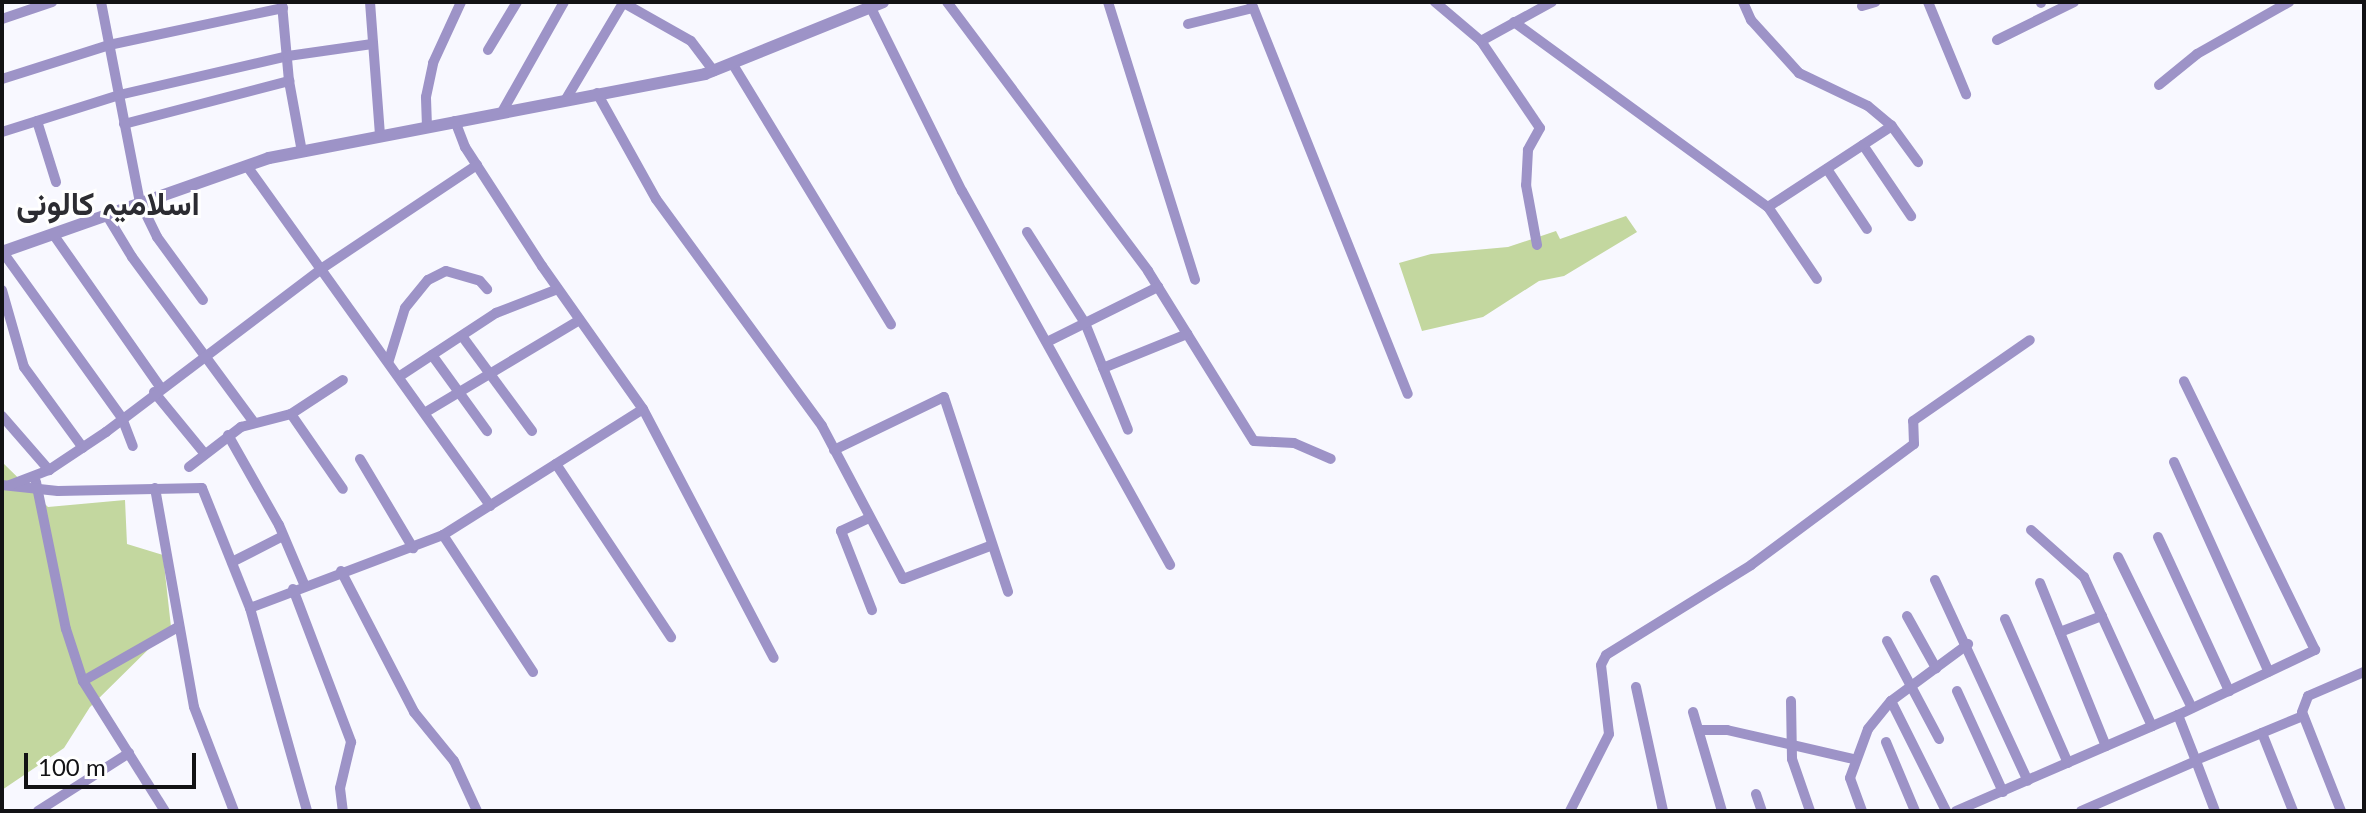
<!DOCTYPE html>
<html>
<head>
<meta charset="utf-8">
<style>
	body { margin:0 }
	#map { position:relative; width:2366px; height:813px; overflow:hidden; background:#f8f8ff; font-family:Lato,Vazirmatn,sans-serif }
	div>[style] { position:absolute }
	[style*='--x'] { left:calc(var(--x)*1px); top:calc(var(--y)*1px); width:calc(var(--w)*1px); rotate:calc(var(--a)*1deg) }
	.green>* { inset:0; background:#c3d79f }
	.minor>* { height:10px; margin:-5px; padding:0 5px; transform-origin:5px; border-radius:5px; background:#9d93c7 }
	.tertiary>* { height:12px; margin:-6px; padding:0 6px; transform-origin:6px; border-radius:6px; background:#9d93c7 }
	span { translate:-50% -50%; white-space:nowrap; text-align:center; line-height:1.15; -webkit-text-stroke:6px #fff; paint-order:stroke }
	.district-label { font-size:32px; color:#2c2c32; font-weight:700 }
	.frame { position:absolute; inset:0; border:4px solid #121215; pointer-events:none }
	.scale { position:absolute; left:24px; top:753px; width:172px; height:36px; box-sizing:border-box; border:4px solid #121215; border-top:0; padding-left:10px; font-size:24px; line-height:28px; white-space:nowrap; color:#121215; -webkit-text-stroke:6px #fff; paint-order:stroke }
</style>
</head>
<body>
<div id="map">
	<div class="green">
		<i style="clip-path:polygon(1626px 216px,1637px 232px,1564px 276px,1539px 281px,1483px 317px,1422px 331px,1399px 263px,1431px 254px,1508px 247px,1556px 231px,1560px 239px)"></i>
		<i style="clip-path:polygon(2px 462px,48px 507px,125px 500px,127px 544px,163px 555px,171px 627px,90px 707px,64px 748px,2px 790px)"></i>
	</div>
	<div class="minor">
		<i style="--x:101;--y:2;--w:204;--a:79"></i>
		<i style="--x:140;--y:202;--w:39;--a:64"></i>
		<i style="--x:157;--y:237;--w:78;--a:53.9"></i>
		<i style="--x:370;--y:2;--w:134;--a:85.7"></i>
		<i style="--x:622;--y:2;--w:79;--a:29.5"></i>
		<i style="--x:691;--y:41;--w:38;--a:53"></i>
		<i style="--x:947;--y:2;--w:336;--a:53.2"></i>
		<i style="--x:1148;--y:271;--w:200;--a:58.1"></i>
		<i style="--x:1254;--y:441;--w:40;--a:2.9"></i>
		<i style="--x:1294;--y:443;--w:40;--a:23.4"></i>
		<i style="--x:1108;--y:2;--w:291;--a:72.6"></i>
		<i style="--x:1251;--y:2;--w:422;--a:68.2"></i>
		<i style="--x:1435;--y:2;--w:60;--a:40.3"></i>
		<i style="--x:1481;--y:41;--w:105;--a:55.9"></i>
		<i style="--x:1540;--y:128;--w:25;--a:119"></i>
		<i style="--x:1528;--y:150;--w:35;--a:93"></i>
		<i style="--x:1526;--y:185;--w:61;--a:79.6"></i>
		<i style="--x:1743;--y:2;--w:20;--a:66"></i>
		<i style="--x:1751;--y:20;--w:72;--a:47.8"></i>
		<i style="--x:1799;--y:73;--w:76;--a:25.6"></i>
		<i style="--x:1868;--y:106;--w:30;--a:40"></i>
		<i style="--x:1891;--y:125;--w:46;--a:53.9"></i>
		<i style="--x:1928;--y:2;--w:100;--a:67.6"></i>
		<i style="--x:2041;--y:2;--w:1;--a:90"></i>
		<i style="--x:282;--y:4;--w:77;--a:84.8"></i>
		<i style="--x:289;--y:81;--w:72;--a:79.6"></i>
		<i style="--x:870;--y:6;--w:207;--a:63.6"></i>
		<i style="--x:962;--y:191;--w:428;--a:60.9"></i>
		<i style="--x:1862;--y:6;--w:14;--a:-17"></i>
		<i style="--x:2;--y:19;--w:53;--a:-18.8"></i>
		<i style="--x:1514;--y:22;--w:314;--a:36.1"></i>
		<i style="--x:1768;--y:207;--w:87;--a:55.8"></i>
		<i style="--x:1188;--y:24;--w:67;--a:-13.8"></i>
		<i style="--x:1997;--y:40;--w:86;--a:-26.3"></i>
		<i style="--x:1481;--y:41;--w:81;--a:-28.8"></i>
		<i style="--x:488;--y:50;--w:56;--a:-58.9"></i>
		<i style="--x:732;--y:63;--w:306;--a:58.7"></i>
		<i style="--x:2;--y:79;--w:112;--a:-17.6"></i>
		<i style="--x:109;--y:45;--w:178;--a:-12"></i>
		<i style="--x:2159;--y:85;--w:49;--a:-39.2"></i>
		<i style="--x:2197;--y:54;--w:106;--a:-29.5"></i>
		<i style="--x:597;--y:93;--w:121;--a:60.9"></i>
		<i style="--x:656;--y:199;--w:281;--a:53.8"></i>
		<i style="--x:822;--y:426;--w:173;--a:62.1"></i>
		<i style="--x:903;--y:579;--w:93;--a:-20.8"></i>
		<i style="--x:566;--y:99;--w:112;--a:-59.3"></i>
		<i style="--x:502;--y:112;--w:126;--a:-60.6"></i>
		<i style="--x:37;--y:121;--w:64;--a:72.7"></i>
		<i style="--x:455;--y:121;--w:28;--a:69"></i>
		<i style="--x:465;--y:147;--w:142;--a:57.1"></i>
		<i style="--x:542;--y:266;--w:175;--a:54.8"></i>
		<i style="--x:643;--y:409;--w:281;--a:62.3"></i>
		<i style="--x:124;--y:124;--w:171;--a:-14.6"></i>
		<i style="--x:427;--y:127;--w:30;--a:-92"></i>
		<i style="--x:426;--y:97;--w:35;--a:-78"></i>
		<i style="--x:433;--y:63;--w:67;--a:-65.3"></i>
		<i style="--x:2;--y:132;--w:123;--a:-17.5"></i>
		<i style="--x:119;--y:95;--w:173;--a:-13"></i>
		<i style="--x:288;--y:56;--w:85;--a:-8.1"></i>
		<i style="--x:1863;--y:145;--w:86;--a:55.9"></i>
		<i style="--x:247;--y:166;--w:418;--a:54.4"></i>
		<i style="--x:1827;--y:169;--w:72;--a:56.3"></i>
		<i style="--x:1768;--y:207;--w:148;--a:-33.2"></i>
		<i style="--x:106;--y:214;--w:50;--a:58.8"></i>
		<i style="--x:132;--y:257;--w:204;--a:53.6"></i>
		<i style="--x:1027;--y:232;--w:108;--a:57.5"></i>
		<i style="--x:1085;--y:323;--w:115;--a:68.1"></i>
		<i style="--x:53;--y:234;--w:187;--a:55"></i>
		<i style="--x:2;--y:251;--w:206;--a:54.3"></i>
		<i style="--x:122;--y:418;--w:30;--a:69"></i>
		<i style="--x:2;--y:290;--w:80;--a:74.1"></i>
		<i style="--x:24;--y:367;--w:100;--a:53.9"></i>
		<i style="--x:462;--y:336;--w:118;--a:53.6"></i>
		<i style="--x:1049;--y:341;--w:122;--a:-26.4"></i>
		<i style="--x:432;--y:355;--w:94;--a:54.1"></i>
		<i style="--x:389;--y:360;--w:54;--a:-72.9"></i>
		<i style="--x:405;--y:308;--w:36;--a:-51"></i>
		<i style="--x:428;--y:280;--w:20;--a:-27"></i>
		<i style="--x:446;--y:271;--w:35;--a:16"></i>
		<i style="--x:480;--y:281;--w:11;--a:49"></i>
		<i style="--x:1103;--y:368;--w:91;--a:-22"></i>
		<i style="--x:400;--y:376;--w:115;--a:-33.3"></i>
		<i style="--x:496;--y:313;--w:66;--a:-21.2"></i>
		<i style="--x:154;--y:392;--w:80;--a:50.6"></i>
		<i style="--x:426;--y:412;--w:179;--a:-30.9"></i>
		<i style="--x:291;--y:414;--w:91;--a:55.3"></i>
		<i style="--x:2;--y:416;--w:72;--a:49"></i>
		<i style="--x:228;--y:435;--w:103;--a:60.5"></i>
		<i style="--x:279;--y:525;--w:64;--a:67"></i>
		<i style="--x:834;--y:450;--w:122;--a:-25.7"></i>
		<i style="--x:944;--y:397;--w:205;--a:71.8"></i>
		<i style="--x:360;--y:459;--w:104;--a:59.2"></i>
		<i style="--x:2174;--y:462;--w:230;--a:65.7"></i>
		<i style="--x:556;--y:464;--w:208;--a:56.4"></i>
		<i style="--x:189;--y:467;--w:66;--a:-37.6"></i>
		<i style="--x:241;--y:427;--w:52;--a:-14.6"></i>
		<i style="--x:291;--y:414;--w:62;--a:-33.2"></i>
		<i style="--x:36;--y:482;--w:150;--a:78.5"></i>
		<i style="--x:66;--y:629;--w:55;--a:71.9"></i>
		<i style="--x:83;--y:681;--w:154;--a:57.8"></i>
		<i style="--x:2;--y:485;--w:56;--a:6.1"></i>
		<i style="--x:58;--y:491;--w:144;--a:-1.2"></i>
		<i style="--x:202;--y:488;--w:129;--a:68.2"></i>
		<i style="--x:250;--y:608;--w:211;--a:74.3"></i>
		<i style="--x:10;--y:485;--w:42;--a:-21"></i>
		<i style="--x:49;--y:470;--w:69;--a:-33.7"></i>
		<i style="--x:106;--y:432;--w:273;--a:-37.1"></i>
		<i style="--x:324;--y:267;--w:184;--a:-33.7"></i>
		<i style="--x:155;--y:488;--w:222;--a:79.9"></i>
		<i style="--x:194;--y:707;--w:111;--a:69"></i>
		<i style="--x:869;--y:518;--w:31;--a:155"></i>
		<i style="--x:841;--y:531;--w:85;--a:68.6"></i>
		<i style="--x:2031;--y:530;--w:71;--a:41.6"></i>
		<i style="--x:2084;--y:577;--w:164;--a:65.5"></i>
		<i style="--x:443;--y:535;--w:164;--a:56.7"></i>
		<i style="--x:2158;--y:537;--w:170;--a:65.2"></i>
		<i style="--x:2118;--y:557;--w:168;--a:63.9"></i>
		<i style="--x:232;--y:562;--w:57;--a:-27"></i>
		<i style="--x:341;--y:571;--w:159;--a:62.6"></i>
		<i style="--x:414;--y:712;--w:63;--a:50.8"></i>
		<i style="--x:454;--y:761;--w:55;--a:65.3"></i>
		<i style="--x:1935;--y:580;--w:221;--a:65.2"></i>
		<i style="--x:2040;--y:583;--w:176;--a:68"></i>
		<i style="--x:293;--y:589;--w:164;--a:69.2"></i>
		<i style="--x:351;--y:742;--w:47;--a:103.4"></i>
		<i style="--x:340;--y:788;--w:23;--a:83"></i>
		<i style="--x:250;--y:608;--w:206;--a:-20.7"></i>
		<i style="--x:443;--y:535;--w:236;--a:-32.2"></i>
		<i style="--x:1907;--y:616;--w:60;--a:60.9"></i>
		<i style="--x:2005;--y:619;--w:157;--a:66.4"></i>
		<i style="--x:2060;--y:632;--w:45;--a:-20.9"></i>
		<i style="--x:1887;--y:641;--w:111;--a:62"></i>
		<i style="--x:83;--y:681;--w:109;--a:-29.6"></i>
		<i style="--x:1636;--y:687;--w:127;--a:77.7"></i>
		<i style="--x:1957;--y:691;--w:111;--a:65.5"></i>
		<i style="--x:1791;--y:701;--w:58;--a:89"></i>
		<i style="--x:1792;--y:759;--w:55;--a:70.9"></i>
		<i style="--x:1891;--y:701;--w:123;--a:63.4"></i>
		<i style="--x:1693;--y:712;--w:103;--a:73.7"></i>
		<i style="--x:2178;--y:715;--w:152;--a:-25.4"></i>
		<i style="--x:2315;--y:650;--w:299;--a:-116"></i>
		<i style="--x:1699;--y:730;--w:28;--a:0"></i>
		<i style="--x:1727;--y:730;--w:130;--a:12.9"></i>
		<i style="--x:2262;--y:733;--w:84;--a:68.3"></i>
		<i style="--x:1886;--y:742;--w:75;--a:67.2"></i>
		<i style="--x:2196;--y:760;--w:116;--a:-22.4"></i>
		<i style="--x:1756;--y:794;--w:18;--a:71"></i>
		<i style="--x:38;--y:811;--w:108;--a:-32.5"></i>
		<i style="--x:1570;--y:811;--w:86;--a:-63.1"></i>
		<i style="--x:1609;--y:734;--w:69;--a:-96.6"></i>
		<i style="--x:1601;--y:665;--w:11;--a:-63"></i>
		<i style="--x:1606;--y:655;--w:171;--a:-31.8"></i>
		<i style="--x:1751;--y:565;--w:203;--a:-36.6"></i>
		<i style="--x:1914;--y:444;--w:23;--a:-92"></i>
		<i style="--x:1913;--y:421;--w:142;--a:-34.7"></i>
		<i style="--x:1862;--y:811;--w:35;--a:-110"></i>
		<i style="--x:1850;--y:778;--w:52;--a:-69.8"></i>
		<i style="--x:1868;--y:729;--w:36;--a:-51"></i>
		<i style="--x:1891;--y:701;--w:96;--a:-36.5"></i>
		<i style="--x:1956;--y:811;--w:242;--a:-23.4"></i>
		<i style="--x:2178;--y:715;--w:49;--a:68.6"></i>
		<i style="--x:2081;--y:811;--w:125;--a:-23.5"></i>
		<i style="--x:2196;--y:761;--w:53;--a:69.2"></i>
		<i style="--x:2341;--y:811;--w:106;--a:-111.5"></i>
		<i style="--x:2302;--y:712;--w:17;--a:-69"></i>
		<i style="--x:2308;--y:696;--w:61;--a:-23.2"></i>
	</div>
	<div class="tertiary">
		<i style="--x:2;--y:252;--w:283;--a:-19.4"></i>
		<i style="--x:269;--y:158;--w:444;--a:-10.9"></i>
		<i style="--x:705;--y:74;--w:192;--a:-22"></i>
	</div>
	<div class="district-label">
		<span style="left:108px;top:203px">اسلامیہ کالونی</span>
	</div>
	<div class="frame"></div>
	<div class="scale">100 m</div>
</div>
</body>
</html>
